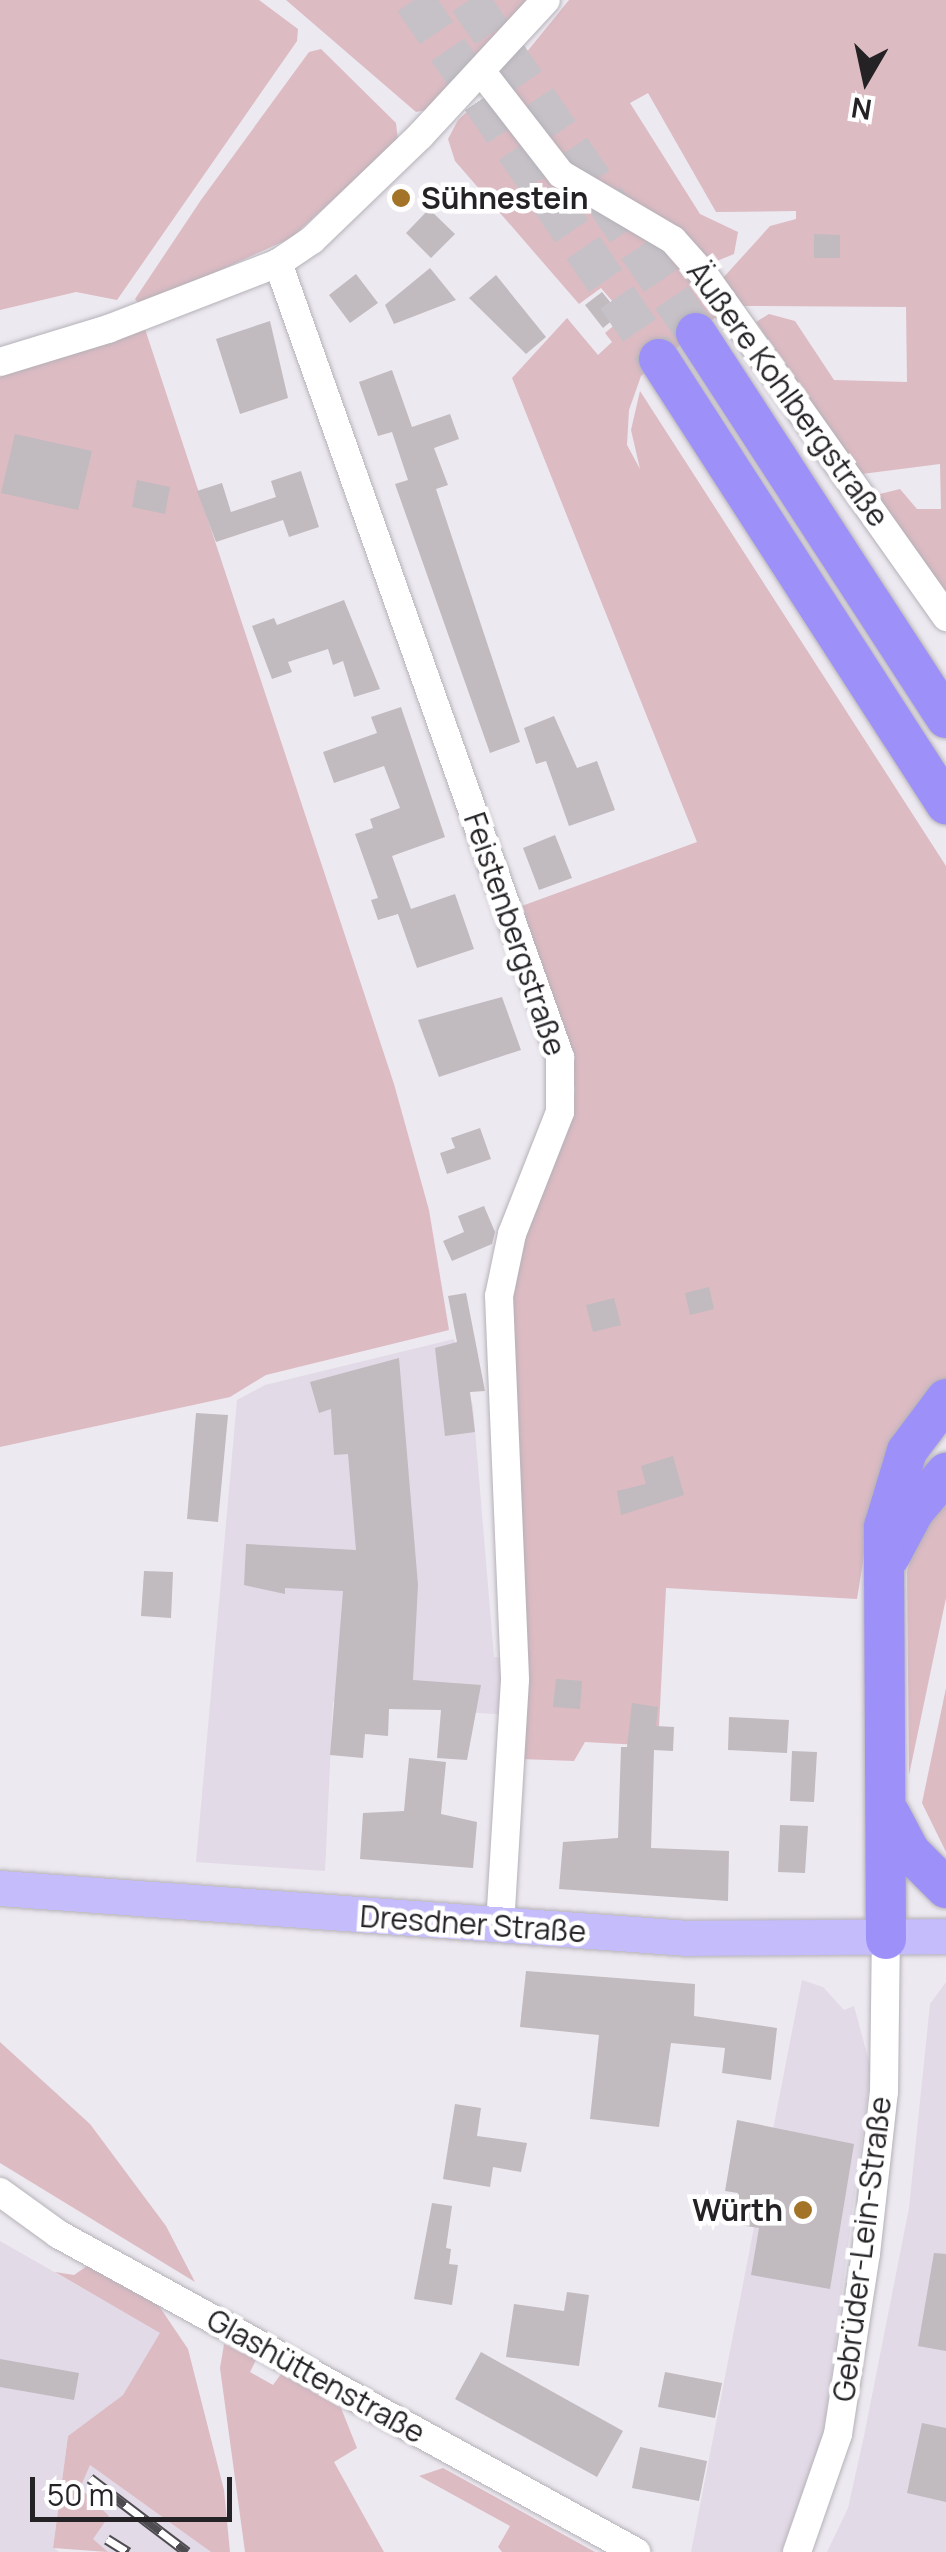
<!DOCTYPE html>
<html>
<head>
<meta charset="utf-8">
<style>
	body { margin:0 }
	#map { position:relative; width:946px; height:2552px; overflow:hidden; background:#ede9f0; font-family:Manrope,sans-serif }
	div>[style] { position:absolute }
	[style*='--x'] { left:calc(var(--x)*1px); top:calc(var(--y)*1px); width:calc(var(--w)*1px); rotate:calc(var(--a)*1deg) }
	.built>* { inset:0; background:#e2dae7 }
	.green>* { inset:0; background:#dcbbc3 }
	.building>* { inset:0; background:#c1babf }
	.highway-tunnel>* { height:40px; margin-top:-20px; transform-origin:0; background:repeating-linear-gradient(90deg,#c5c1c7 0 40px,transparent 0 60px) }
	.roads { filter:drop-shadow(0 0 2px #b5b1b8) drop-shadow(0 0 2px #b5b1b8) }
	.minor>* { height:28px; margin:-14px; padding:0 14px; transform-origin:14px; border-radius:14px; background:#fff }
	.major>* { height:35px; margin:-17.5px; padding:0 17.5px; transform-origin:17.5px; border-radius:17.5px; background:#c4bcfb }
	.highway>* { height:40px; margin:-20px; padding:0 20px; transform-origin:20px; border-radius:20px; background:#9d90f8 }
	.rail>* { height:11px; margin-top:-5.5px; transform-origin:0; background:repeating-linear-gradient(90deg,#fff 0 22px,#4e4c50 0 44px); box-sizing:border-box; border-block:2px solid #4e4c50 }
	.dots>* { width:28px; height:28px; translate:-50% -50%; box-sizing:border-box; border:5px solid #fff; border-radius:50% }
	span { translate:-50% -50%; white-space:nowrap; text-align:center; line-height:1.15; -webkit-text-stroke:9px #fff; paint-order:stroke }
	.poi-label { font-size:30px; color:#242225; font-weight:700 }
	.left { translate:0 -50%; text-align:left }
	.right { translate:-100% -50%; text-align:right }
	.street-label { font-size:30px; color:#242225 }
	.north { position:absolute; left:816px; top:30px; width:100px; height:100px; -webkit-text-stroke:8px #fff; paint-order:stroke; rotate:189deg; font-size:28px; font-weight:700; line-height:40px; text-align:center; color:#242225 }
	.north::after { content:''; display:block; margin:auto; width:35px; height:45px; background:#242225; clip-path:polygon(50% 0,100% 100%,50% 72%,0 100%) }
	.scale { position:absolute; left:30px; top:2477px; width:202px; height:45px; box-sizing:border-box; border:5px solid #242225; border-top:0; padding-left:12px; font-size:30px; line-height:35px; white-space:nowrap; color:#242225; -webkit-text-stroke:8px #fff; paint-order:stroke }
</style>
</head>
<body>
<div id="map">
	<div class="built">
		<i style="clip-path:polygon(454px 1339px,473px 1406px,494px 1657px,504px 1658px,506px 1715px,333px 1702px,325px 1871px,196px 1862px,237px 1400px,265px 1385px)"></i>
		<i style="clip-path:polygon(802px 1980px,823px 1987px,844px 2010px,854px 2006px,871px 2069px,824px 2431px,781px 2552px,691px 2552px)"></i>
		<i style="clip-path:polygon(946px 1982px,946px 2552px,827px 2552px,848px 2508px,864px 2436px,909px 2208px,930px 2004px)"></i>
		<i style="clip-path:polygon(0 2241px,161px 2333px,123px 2395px,68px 2436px,53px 2547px,59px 2552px,0 2552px)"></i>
		<i style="clip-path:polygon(90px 2465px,211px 2552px,108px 2552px,93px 2540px,79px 2488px)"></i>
	</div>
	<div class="green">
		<i style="clip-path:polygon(0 0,259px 0,298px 29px,297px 41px,117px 300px,76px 292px,0 310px)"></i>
		<i style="clip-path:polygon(286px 0,528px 0,427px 110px,416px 112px)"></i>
		<i style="clip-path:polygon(569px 0,946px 0,946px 598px,876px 495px,900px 489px,917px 509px,941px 509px,940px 464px,862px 474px,756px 322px,769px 314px,795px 321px,834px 380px,907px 382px,906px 307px,744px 306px,723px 278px,770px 226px,796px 219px,796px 211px,716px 212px,648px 93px,630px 103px,700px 214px,738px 232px,734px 254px,712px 263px,571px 171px,504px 80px)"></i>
		<i style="clip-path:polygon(321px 49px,396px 123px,398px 140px,291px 238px,141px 306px,135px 299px,201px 200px,309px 52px)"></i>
		<i style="clip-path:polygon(491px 105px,581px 201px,660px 247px,720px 314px,641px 376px,629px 410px,627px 445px,640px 469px,631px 430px,640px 391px,946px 866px,946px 1385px,872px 1507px,857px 1599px,666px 1588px,658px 1746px,585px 1742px,574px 1761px,521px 1759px,509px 1274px,572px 1111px,575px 1088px,519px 907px,697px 842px,512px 378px,567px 318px,598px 355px,612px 342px,605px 333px,625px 316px,601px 288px,579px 304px,455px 161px,448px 139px,458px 120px,471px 108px)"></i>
		<i style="clip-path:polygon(145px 329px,394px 1084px,429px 1210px,449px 1330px,266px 1375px,230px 1397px,0 1447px,0 374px)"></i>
		<i style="clip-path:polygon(946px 1494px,946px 1598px,909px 1775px,907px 1572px,914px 1546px)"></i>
		<i style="clip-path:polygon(946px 1688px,946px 1852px,922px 1803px)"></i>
		<i style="clip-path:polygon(0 2042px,90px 2124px,166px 2226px,195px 2282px,0 2163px)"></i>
		<i style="clip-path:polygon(87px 2266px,159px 2306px,188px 2349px,224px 2490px,230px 2552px,211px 2552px,90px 2465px,80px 2488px,109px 2516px,93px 2539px,108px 2552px,53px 2548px,68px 2436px,123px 2395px,160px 2333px,55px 2272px,74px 2275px)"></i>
		<i style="clip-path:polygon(224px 2344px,256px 2360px,250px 2372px,273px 2385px,281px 2374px,341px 2408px,357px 2448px,334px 2462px,384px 2552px,245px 2552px,220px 2368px)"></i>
		<i style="clip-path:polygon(443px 2468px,595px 2552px,502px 2552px,498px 2547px,510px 2526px,419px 2476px)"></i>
	</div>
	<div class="building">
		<i style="clip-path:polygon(429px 209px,455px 234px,431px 258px,406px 233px)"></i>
		<i style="clip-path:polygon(814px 234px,840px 235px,840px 258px,814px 258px)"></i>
		<i style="clip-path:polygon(430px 268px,456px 300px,394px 324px,385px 305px)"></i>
		<i style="clip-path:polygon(356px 274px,378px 303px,350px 323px,329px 295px)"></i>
		<i style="clip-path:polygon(496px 275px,546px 337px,526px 354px,469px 298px)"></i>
		<i style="clip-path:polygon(602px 292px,620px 314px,603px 328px,585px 305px)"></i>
		<i style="clip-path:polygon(270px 321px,288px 398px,240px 414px,216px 339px)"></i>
		<i style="clip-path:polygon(392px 370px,412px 427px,450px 414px,459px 439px,434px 448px,448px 485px,436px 489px,520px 742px,490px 753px,395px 484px,408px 480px,392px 432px,378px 436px,359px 382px)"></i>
		<i style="clip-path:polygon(15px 434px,92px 451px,78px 510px,1px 493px)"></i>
		<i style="clip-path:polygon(301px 471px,319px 527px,289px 537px,283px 520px,216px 542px,197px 491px,222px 483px,231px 512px,276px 497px,271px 481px)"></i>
		<i style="clip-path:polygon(137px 480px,170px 487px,165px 514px,132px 507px)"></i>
		<i style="clip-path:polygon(344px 600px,380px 689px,354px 697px,343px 661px,333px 665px,328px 649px,288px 662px,292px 672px,272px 679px,252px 626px,274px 618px,277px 625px)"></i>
		<i style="clip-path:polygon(401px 707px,445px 837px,392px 856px,411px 909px,455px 894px,474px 949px,417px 968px,398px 914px,378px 920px,371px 900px,378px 898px,355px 834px,373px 828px,370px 819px,400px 808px,384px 766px,334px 783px,323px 752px,377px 733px,371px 717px)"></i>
		<i style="clip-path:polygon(554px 716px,577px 768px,597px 761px,615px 810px,569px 826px,546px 761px,536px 764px,524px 728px)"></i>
		<i style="clip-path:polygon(555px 835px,572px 878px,539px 890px,523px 848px)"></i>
		<i style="clip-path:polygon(502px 997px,521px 1050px,439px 1077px,418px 1020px)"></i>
		<i style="clip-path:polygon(480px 1128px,491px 1159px,447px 1174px,440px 1153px,455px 1148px,451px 1138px)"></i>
		<i style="clip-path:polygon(484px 1206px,495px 1232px,492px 1244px,452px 1261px,443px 1241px,464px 1232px,458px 1216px)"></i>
		<i style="clip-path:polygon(709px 1287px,714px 1309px,690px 1315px,685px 1293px)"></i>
		<i style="clip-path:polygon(466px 1293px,485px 1391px,470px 1392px,475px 1432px,445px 1436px,435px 1348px,457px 1342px,448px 1296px)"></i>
		<i style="clip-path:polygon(614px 1298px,621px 1325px,593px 1332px,586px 1305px)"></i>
		<i style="clip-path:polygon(399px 1358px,418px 1585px,413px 1680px,481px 1685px,467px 1760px,437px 1758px,441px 1710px,389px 1709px,388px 1736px,365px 1734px,363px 1758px,330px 1755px,343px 1591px,285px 1588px,285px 1594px,244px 1585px,246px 1544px,356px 1550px,348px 1454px,334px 1455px,331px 1409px,319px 1413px,310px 1382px)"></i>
		<i style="clip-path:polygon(196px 1413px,228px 1415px,218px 1522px,187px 1519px)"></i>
		<i style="clip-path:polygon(673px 1456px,684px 1495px,621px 1515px,617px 1491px,646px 1484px,641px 1466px)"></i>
		<i style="clip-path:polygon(144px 1571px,173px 1572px,171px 1618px,141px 1616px)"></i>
		<i style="clip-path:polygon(556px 1679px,582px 1681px,580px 1709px,553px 1707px)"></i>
		<i style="clip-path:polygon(632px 1703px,658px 1707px,656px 1726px,674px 1727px,673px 1751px,654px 1750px,651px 1848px,729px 1851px,728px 1901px,559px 1889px,563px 1842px,618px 1838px,621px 1747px,627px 1747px)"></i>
		<i style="clip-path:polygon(729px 1717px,789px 1720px,787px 1753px,728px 1750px)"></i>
		<i style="clip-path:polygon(792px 1751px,817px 1752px,814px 1802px,790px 1801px)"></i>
		<i style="clip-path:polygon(409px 1758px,446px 1762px,441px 1814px,477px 1822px,473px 1868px,360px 1859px,363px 1813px,404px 1811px)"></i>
		<i style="clip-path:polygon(780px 1825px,808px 1826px,805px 1873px,778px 1872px)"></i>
		<i style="clip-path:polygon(526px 1971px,695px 1984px,694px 2016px,777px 2028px,771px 2080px,722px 2073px,725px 2048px,671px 2043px,659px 2127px,590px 2119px,599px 2035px,520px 2027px)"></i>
		<i style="clip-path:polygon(455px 2104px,481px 2108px,477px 2136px,527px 2143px,521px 2172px,493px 2167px,490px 2187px,443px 2179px)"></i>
		<i style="clip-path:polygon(737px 2120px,854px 2144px,830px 2289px,751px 2275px,759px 2228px,733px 2224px,738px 2193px,725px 2191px)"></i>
		<i style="clip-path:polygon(432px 2203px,452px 2206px,446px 2248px,451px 2249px,449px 2264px,458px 2265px,452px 2305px,414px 2299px)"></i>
		<i style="clip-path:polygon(934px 2253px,946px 2254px,946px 2351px,918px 2346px)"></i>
		<i style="clip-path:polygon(567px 2292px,589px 2295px,579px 2366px,506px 2357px,514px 2304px,564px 2311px)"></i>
		<i style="clip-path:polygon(481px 2352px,623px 2431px,597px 2477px,455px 2399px)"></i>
		<i style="clip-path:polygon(0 2359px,79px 2373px,74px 2400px,0 2387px)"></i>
		<i style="clip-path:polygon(665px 2372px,722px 2383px,715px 2418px,658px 2407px)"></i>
		<i style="clip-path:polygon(922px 2423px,946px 2428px,946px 2502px,907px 2493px)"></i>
		<i style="clip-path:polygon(640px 2447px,707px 2461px,699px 2501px,632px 2488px)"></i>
	</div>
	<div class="highway-tunnel">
		<i style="--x:414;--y:0;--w:435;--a:55.7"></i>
		<i style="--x:469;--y:0;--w:403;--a:55.7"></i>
	</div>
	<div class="roads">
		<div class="minor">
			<i style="--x:481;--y:71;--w:130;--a:52.2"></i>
			<i style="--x:561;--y:174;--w:130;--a:30.5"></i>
			<i style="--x:673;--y:240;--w:48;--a:48.4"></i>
			<i style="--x:705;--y:276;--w:418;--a:54.7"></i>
			<i style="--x:278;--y:263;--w:843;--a:70.45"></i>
			<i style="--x:560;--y:1057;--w:55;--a:90"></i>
			<i style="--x:560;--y:1112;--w:131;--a:111.5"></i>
			<i style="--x:512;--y:1234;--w:63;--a:101.8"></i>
			<i style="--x:499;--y:1296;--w:384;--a:87.6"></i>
			<i style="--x:515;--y:1680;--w:246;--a:93.5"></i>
			<i style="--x:0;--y:362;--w:113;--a:-17"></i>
			<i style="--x:108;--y:329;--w:182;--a:-21.2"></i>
			<i style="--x:278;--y:263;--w:41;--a:-34.1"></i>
			<i style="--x:312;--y:240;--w:150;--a:-43.9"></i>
			<i style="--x:420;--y:136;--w:185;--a:-47.2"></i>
			<i style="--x:0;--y:2192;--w:72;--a:35.9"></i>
			<i style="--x:58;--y:2234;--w:660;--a:28.82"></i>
			<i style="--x:797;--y:2552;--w:125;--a:-70.8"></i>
			<i style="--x:838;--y:2434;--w:182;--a:-81.2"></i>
			<i style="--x:866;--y:2254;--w:163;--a:-83.7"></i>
			<i style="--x:884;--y:2092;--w:153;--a:-89.3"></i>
		</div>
		<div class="major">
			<i style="--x:0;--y:1888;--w:690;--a:4.16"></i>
			<i style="--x:688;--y:1938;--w:258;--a:-0.4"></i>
		</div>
		<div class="highway">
			<i style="--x:696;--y:333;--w:459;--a:57"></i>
			<i style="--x:659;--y:359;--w:530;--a:57.18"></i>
			<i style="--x:890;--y:1556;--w:51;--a:-61.9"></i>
			<i style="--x:914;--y:1511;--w:50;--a:-49.9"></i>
			<i style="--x:890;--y:1814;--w:43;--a:62.2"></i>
			<i style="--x:910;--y:1852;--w:51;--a:45"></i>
			<i style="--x:886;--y:1939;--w:412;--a:-90.3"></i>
			<i style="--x:884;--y:1527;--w:79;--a:-73.2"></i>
			<i style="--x:907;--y:1451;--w:65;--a:-53.1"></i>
		</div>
	</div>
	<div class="rail">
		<i style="--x:90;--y:2478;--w:122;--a:37.3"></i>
		<i style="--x:107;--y:2539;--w:25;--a:32"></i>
	</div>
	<div class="dots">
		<i style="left:401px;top:198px;background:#a37427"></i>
		<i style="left:803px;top:2210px;background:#a37427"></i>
	</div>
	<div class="poi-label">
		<span class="left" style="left:421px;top:198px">Sühnestein</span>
		<span class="right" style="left:783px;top:2210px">Würth</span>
	</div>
	<div class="street-label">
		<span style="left:788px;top:394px;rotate:54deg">Äußere Kohlbergstraße</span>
		<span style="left:515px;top:934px;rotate:71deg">Feistenbergstraße</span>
		<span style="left:473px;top:1924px;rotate:4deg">Dresdner Straße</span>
		<span style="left:862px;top:2249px;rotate:-83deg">Gebrüder-Lein-Straße</span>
		<span style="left:316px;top:2376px;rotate:29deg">Glashüttenstraße</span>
	</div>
	<div class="north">N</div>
	<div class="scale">50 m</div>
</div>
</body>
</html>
